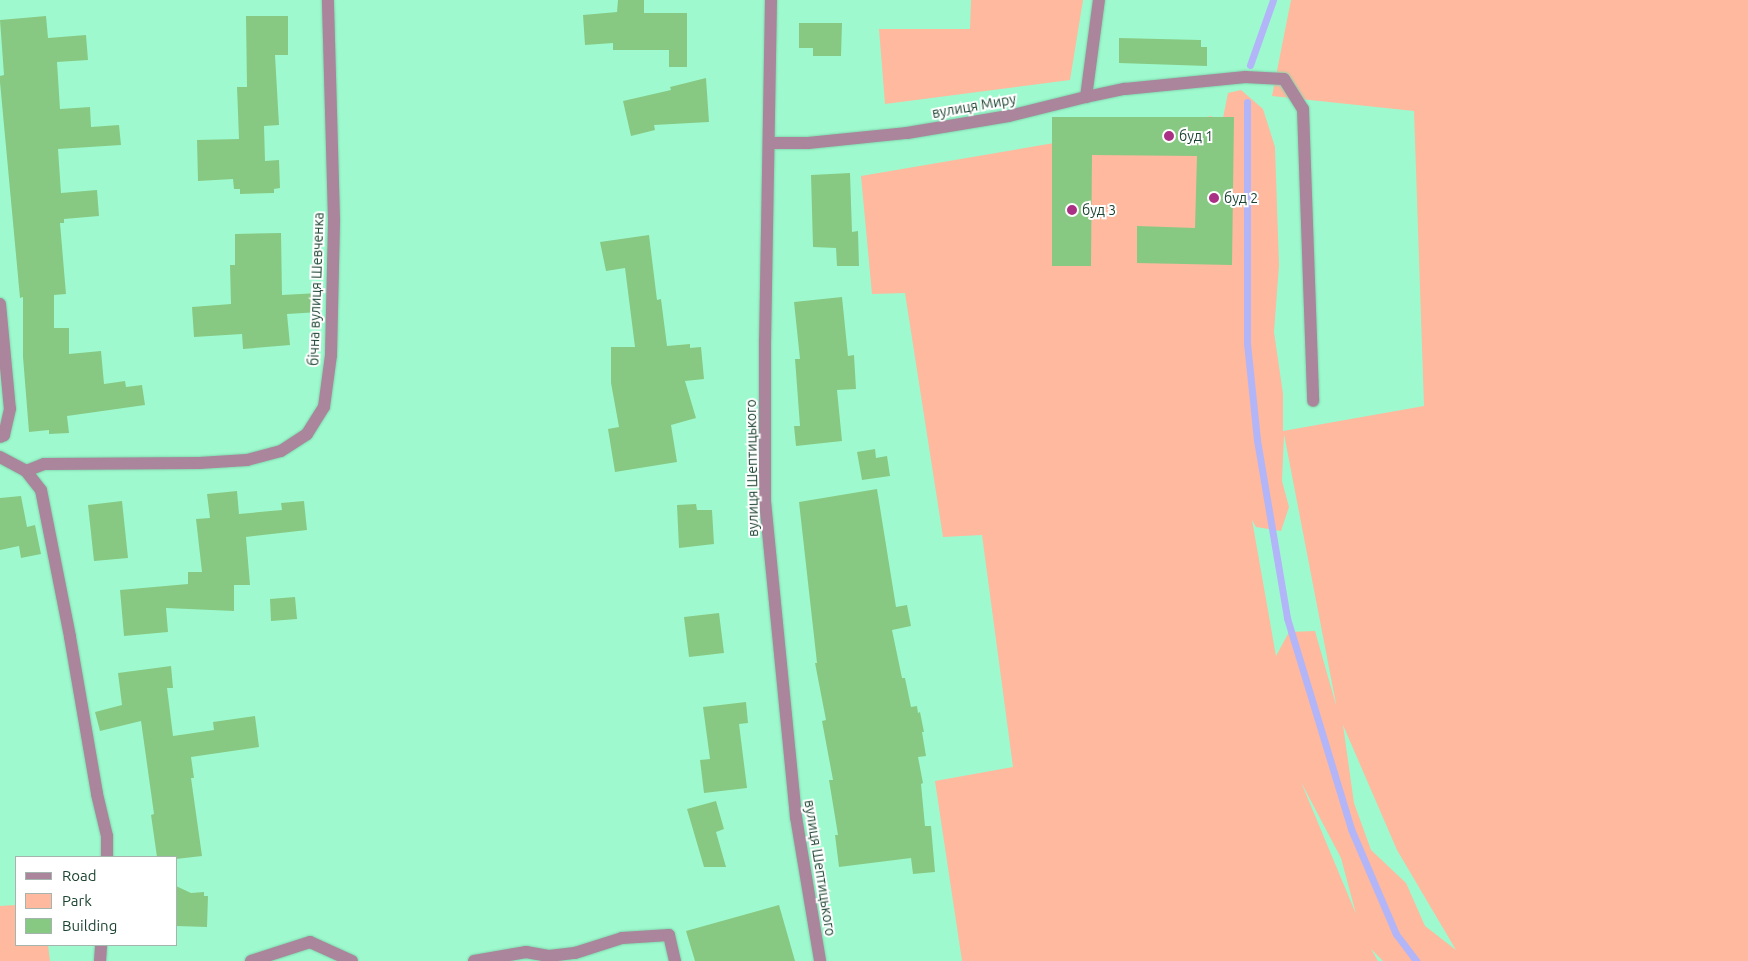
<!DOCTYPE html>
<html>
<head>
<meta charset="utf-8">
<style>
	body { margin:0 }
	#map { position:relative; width:1748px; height:961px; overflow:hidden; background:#9eface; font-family:Ubuntu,sans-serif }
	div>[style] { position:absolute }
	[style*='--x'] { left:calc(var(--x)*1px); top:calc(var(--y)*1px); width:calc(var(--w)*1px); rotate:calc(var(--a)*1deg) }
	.green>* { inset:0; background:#feb99e }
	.stream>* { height:7px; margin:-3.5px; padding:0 3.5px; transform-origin:3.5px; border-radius:3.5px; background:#b3b5f9 }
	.building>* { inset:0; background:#87c982 }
	.roads { filter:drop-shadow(0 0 1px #84d6af) drop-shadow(0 0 1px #84d6af) }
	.minor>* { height:12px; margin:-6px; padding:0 6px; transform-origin:6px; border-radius:6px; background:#aa859b }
	.dots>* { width:14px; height:14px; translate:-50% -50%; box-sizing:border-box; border:2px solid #fff; border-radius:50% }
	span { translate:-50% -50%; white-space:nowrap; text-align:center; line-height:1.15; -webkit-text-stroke:4px #fff; paint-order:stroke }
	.street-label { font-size:14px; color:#1d4432 }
	.poi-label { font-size:14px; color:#1d4432 }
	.left { translate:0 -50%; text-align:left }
	.legend { position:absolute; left:15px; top:856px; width:162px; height:90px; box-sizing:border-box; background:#fff; border:1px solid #a5b4ad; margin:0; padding:6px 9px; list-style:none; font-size:15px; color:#1d4432 }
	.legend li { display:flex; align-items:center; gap:10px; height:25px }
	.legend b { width:25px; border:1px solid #a5b4ad }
</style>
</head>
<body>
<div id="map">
	<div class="green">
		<i style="clip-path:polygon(971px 0,1083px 0,1070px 80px,885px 104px,879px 29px,970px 29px)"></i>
		<i style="clip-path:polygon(evenodd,1291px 0,1748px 0,1748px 961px,1383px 961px,1371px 949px,1378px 961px,962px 961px,935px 781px,1013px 767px,982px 535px,943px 537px,905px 293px,872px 294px,861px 176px,1212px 116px,1216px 153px,1228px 93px,1241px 90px,1263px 109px,1275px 147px,1279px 265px,1274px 332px,1283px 394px,1283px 431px,1424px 406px,1414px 111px,1272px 96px,1291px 0,1284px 434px,1336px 704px,1336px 705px,1315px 631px,1289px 632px,1276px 656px,1252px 520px,1256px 527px,1281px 531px,1289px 507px,1282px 481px,1284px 434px,1291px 0,1343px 725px,1397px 850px,1456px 950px,1425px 926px,1406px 883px,1371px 850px,1354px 803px,1343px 725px,1291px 0,1301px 782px,1341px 858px,1356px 914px,1301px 782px)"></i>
		<i style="clip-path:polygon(16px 905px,16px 945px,48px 945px,50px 961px,0 961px,0 906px)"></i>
	</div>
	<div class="stream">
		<i style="--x:1250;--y:65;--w:69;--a:-70.5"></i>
		<i style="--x:1247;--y:102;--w:241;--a:90"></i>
		<i style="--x:1247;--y:343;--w:98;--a:84.1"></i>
		<i style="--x:1257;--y:440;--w:181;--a:80.4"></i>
		<i style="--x:1287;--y:618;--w:220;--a:73.1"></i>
		<i style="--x:1351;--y:829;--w:114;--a:66.8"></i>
		<i style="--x:1396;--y:934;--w:34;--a:53"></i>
	</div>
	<div class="building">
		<i style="clip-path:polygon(618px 0,644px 0,644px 13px,687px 13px,687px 67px,669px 67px,669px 50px,613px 50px,613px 43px,585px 45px,583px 15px,617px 12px)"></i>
		<i style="clip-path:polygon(46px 16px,48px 38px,86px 35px,88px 60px,57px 62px,60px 109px,90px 107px,91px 127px,119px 125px,121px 145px,58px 149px,61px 193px,97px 190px,99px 216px,64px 219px,64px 223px,60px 223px,66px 294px,54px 295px,54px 328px,69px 328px,69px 354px,101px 351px,104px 384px,125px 381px,126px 387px,142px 385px,145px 405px,67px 416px,69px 433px,49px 434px,49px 430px,29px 432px,23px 357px,23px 297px,20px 298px,0 82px,0 76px,4px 75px,0 20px)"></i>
		<i style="clip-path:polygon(246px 16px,288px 16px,288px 55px,275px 55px,279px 125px,264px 126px,265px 161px,279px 160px,280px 188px,274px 189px,274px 193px,240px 194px,240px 189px,234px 189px,233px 179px,198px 181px,197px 140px,239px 139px,237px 87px,247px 87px)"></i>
		<i style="clip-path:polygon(799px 23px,842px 23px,841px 56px,813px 56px,813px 48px,799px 48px)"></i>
		<i style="clip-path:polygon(1119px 38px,1201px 40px,1201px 47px,1207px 47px,1207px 66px,1119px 63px)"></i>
		<i style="clip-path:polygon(706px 78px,709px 122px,654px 125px,655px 130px,631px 136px,623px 101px,671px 90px,670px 87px)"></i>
		<i style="clip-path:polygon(1052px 117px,1234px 117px,1232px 265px,1137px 263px,1137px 226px,1195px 228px,1197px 156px,1092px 155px,1091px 266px,1052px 266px)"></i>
		<i style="clip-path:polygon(850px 173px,852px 232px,858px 231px,859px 266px,837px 266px,836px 248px,813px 247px,811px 175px)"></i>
		<i style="clip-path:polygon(281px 233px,282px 295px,319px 293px,320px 312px,287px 314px,290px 345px,243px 349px,242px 334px,194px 337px,192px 307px,231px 304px,230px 265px,235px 265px,235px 234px)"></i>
		<i style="clip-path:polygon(649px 235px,657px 300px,661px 299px,667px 346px,690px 344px,690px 348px,701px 347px,704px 379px,685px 381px,696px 418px,671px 425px,677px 462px,615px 472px,608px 429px,619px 427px,611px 383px,611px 347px,635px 347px,625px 268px,606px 271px,600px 242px)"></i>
		<i style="clip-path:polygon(842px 297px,848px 356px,854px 355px,856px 389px,837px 390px,842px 441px,796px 446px,794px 426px,800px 426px,795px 359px,800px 359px,794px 302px)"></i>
		<i style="clip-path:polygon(875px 449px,876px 458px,887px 456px,890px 476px,862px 480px,857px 452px)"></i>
		<i style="clip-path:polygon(877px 489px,896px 607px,907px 605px,911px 626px,892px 630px,902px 678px,905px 678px,911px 707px,917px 706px,918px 713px,920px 712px,924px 732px,922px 732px,926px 756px,918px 757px,923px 783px,921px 784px,925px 826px,931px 826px,935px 872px,913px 874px,911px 858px,839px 867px,835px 835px,838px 835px,829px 780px,833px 780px,822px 721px,826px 720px,815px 663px,817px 663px,799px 502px)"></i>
		<i style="clip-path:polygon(237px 491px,239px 514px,282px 510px,281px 503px,304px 501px,307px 530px,246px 537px,250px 585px,234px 585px,234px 611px,166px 608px,168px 632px,124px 636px,120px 590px,188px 584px,188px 572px,202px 572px,196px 519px,210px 518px,207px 494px)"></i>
		<i style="clip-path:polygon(21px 496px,27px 527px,35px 525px,41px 554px,21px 558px,19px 546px,0 550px,0 498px)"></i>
		<i style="clip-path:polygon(122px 501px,128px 558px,94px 561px,88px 505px)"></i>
		<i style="clip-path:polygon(696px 504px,697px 510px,712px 510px,714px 544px,679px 548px,677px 505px)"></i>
		<i style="clip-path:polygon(295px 597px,297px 619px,271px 621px,270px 599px)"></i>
		<i style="clip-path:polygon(719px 613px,724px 653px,689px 657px,684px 617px)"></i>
		<i style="clip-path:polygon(171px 666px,173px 688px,167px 688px,173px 736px,214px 730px,213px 722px,255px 716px,259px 747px,191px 757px,194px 778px,191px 778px,202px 856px,176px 859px,157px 857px,151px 815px,154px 814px,141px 721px,100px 731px,95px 712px,122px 705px,118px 673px)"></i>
		<i style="clip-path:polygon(746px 702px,748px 723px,739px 724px,747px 788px,704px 793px,700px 760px,710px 759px,703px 707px)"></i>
		<i style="clip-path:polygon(716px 801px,724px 829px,716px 832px,726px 867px,704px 867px,687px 809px)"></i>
		<i style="clip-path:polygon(176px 886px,191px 893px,204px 892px,204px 896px,208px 896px,207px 927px,176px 926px)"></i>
		<i style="clip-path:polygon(779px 905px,795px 961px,695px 961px,686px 931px)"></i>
	</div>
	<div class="roads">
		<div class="minor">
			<i style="--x:771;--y:0;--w:341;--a:91"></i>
			<i style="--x:765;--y:341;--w:160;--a:90"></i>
			<i style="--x:765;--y:501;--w:318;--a:84.4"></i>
			<i style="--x:796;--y:817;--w:146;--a:80.5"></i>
			<i style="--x:1086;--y:97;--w:40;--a:-12"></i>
			<i style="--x:1125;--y:89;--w:121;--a:-5.7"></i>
			<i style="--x:1245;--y:77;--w:39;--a:3"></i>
			<i style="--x:1284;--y:79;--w:36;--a:58"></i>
			<i style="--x:1303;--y:109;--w:292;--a:88"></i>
			<i style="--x:769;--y:143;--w:39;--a:0"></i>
			<i style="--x:808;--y:143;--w:100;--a:-5.8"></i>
			<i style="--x:907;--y:133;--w:103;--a:-9.5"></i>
			<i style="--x:1009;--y:116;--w:79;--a:-13.9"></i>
			<i style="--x:1086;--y:97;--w:98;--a:-82.4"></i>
			<i style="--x:0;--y:304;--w:105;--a:84.6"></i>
			<i style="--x:10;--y:409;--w:27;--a:103"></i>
			<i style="--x:4;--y:435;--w:4;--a:153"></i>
			<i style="--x:0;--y:457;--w:30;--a:28"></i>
			<i style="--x:26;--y:471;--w:24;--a:52"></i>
			<i style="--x:41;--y:490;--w:150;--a:78.8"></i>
			<i style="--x:70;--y:637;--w:159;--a:80.2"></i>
			<i style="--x:97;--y:794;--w:43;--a:76.6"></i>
			<i style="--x:107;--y:836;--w:21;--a:90"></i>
			<i style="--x:26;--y:471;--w:19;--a:-21"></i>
			<i style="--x:44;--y:464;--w:155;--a:-0.4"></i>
			<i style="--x:199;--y:463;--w:48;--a:-3.6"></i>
			<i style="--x:247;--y:460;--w:35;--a:-15"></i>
			<i style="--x:281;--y:451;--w:31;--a:-33"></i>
			<i style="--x:307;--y:434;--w:32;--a:-58"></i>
			<i style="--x:324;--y:407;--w:52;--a:-82.3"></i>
			<i style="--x:331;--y:355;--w:136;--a:-88.7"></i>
			<i style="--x:334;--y:219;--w:219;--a:-91.6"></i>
			<i style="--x:100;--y:961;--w:16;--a:-86"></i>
			<i style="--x:251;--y:961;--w:62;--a:-17.9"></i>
			<i style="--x:310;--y:942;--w:46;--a:24.3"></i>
			<i style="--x:474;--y:961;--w:53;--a:-9.8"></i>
			<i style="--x:526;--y:952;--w:23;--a:10"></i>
			<i style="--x:549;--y:956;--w:26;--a:-7"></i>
			<i style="--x:575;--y:953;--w:49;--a:-17.7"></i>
			<i style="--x:622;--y:938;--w:47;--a:-3.7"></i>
			<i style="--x:669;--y:935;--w:27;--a:77"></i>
		</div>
	</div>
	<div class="dots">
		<i style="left:1169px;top:136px;background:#a93084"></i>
		<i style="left:1214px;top:198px;background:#a93084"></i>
		<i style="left:1072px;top:210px;background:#a93084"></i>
	</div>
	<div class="street-label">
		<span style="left:974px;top:106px;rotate:-10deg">вулиця Миру</span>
		<span style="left:316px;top:289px;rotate:-88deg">бічна вулиця Шевченка</span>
		<span style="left:752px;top:468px;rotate:-91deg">вулиця Шептицького</span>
		<span style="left:820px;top:868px;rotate:81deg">вулиця Шептицького</span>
	</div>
	<div class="poi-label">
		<span class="left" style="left:1179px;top:136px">буд 1</span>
		<span class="left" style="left:1224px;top:198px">буд 2</span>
		<span class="left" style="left:1082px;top:210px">буд 3</span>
	</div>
	<ul class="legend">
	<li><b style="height:6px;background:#aa859b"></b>Road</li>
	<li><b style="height:14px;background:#feb99e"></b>Park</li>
	<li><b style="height:14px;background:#87c982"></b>Building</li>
	</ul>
</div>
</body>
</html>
